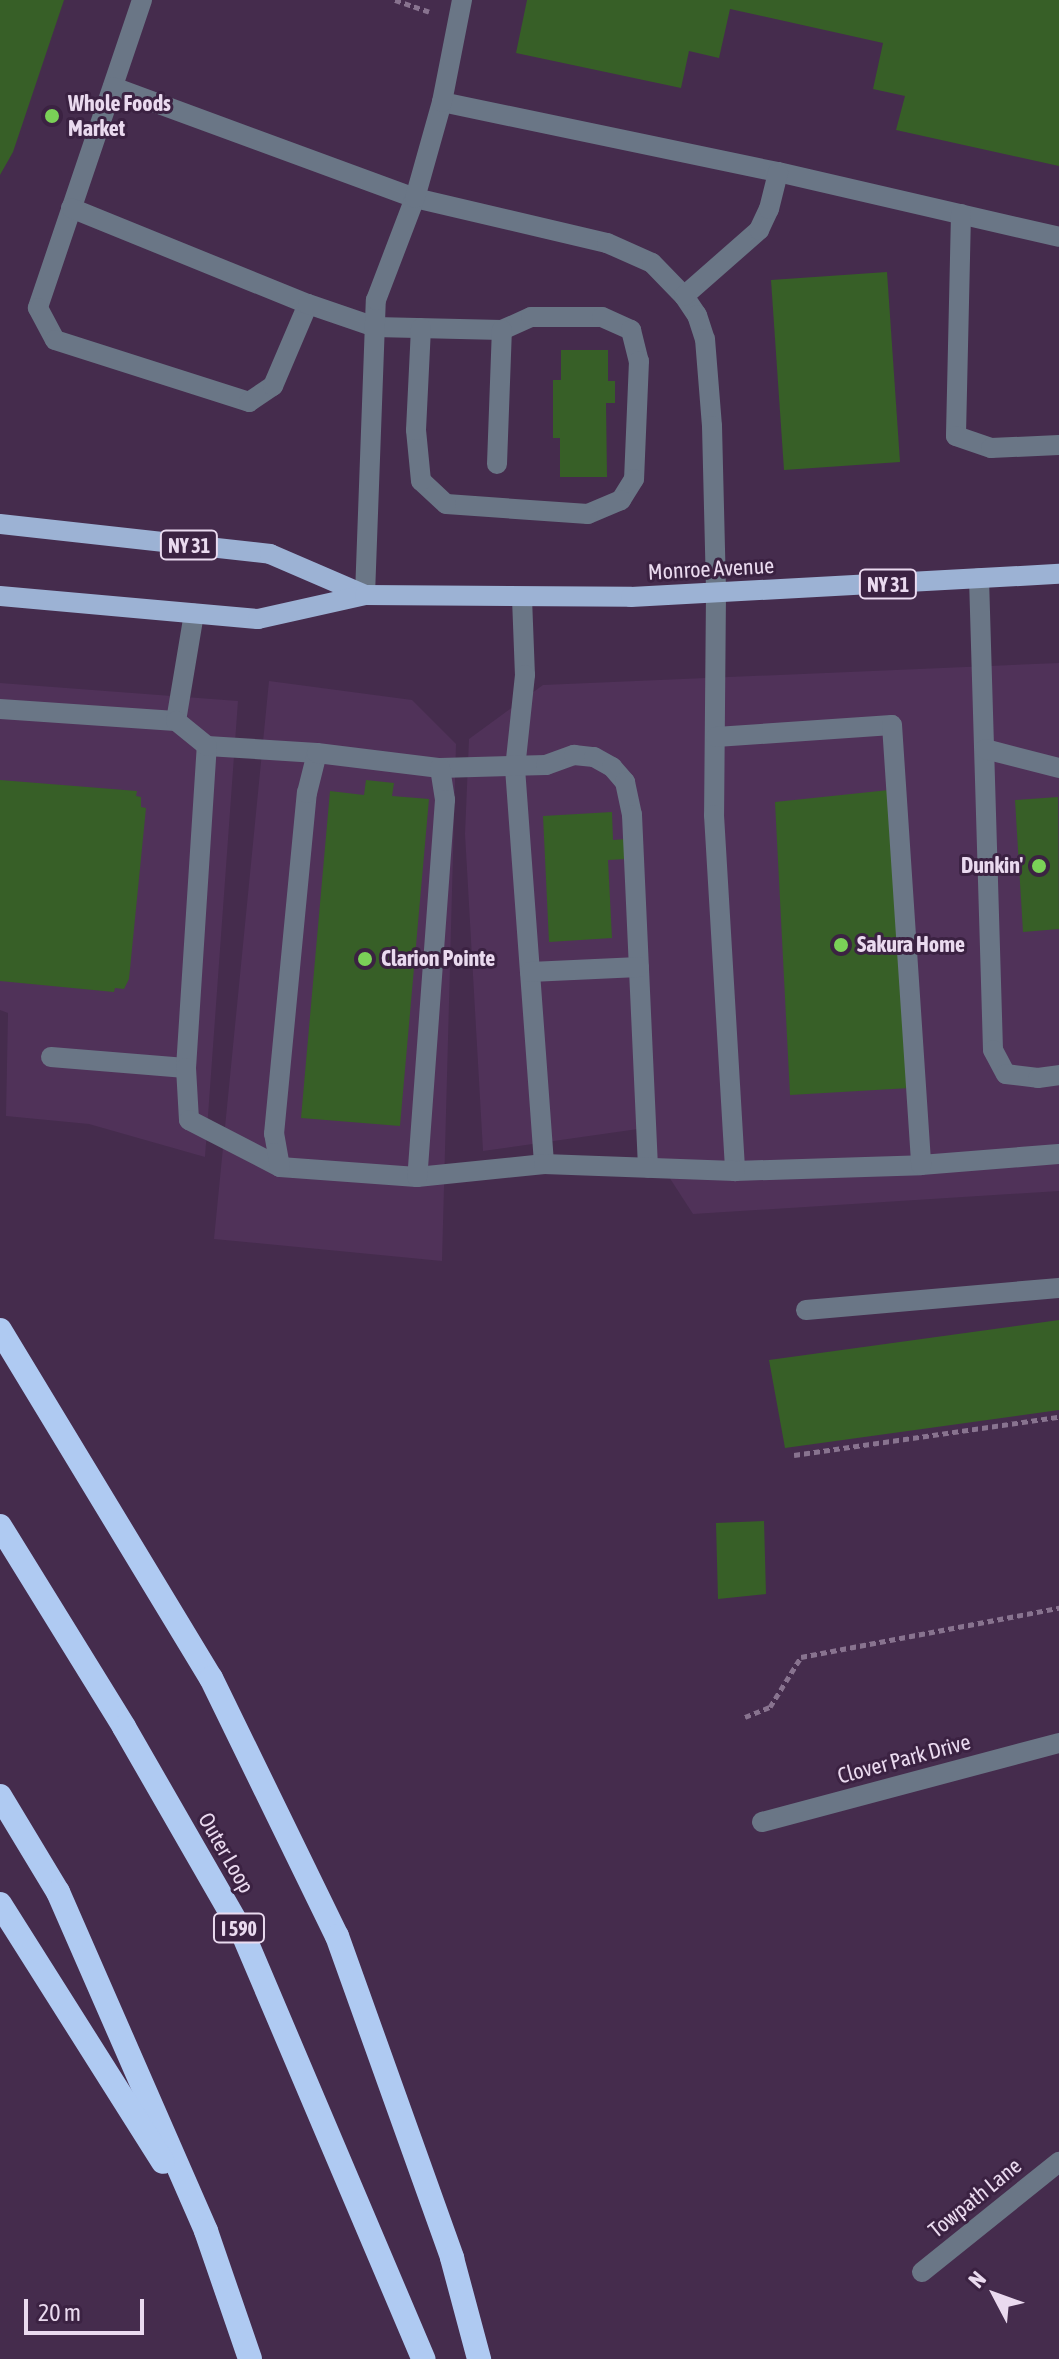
<!DOCTYPE html>
<html>
<head>
<meta charset="utf-8">
<style>
	body { margin:0 }
	#map { position:relative; width:1059px; height:2359px; overflow:hidden; background:#452c4d; font-family:"Asap Condensed",sans-serif }
	div>[style] { position:absolute }
	[style*='--x'] { left:calc(var(--x)*1px); top:calc(var(--y)*1px); width:calc(var(--w)*1px); rotate:calc(var(--a)*1deg) }
	.built>* { inset:0; background:#503259 }
	.building>* { inset:0; background:#375f27 }
	.path>* { height:5px; margin-top:-2.5px; transform-origin:0; background:repeating-linear-gradient(90deg,#88738f 0 6px,transparent 0 10px) }
	.minor>* { height:20px; margin:-10px; padding:0 10px; transform-origin:10px; border-radius:10px; background:#6a7686 }
	.major>* { height:20px; margin:-10px; padding:0 10px; transform-origin:10px; border-radius:10px; background:#9cb2d4 }
	.highway>* { height:24px; margin:-12px; padding:0 12px; transform-origin:12px; border-radius:12px; background:#afcaf2 }
	.dots>* { width:22px; height:22px; translate:-50% -50%; box-sizing:border-box; border:4px solid #3b2242; border-radius:50% }
	span { translate:-50% -50%; white-space:nowrap; text-align:center; line-height:1.15; -webkit-text-stroke:6px #3b2242; paint-order:stroke }
	.shield-label span { padding:2px 6px; background:#3b2242; border:2px solid; border-radius:6px; -webkit-text-stroke-width:0 }
	.shield-label { font-size:20px; color:#eadaef; font-weight:700 }
	.poi-label { font-size:22px; color:#eadaef; font-weight:700 }
	.left { translate:0 -50%; text-align:left }
	.right { translate:-100% -50%; text-align:right }
	.street-label { font-size:22px; color:#eadaef }
	.north { position:absolute; left:955px; top:2255px; width:80px; height:80px; -webkit-text-stroke:6px #3b2242; paint-order:stroke; rotate:311deg; font-size:22px; font-weight:700; line-height:32px; text-align:center; color:#eadaef }
	.north::after { content:''; display:block; margin:auto; width:28px; height:36px; background:#eadaef; clip-path:polygon(50% 0,100% 100%,50% 72%,0 100%) }
	.scale { position:absolute; left:24px; top:2299px; width:120px; height:36px; box-sizing:border-box; border:4px solid #eadaef; border-top:0; padding-left:10px; font-size:24px; line-height:28px; white-space:nowrap; color:#eadaef; -webkit-text-stroke:6px #3b2242; paint-order:stroke }
</style>
</head>
<body>
<div id="map">
	<div class="built">
		<i style="clip-path:polygon(1059px 663px,1059px 1191px,693px 1214px,638px 1129px,483px 1151px,465px 834px,469px 739px,543px 685px)"></i>
		<i style="clip-path:polygon(269px 681px,412px 700px,456px 744px,442px 1261px,214px 1239px)"></i>
		<i style="clip-path:polygon(0 683px,238px 701px,205px 1157px,89px 1124px,6px 1116px,8px 1013px,0 1010px)"></i>
	</div>
	<div class="building">
		<i style="clip-path:polygon(0 0,64px 0,13px 152px,0 175px)"></i>
		<i style="clip-path:polygon(527px 0,1059px 0,1059px 166px,896px 130px,905px 96px,873px 89px,883px 43px,730px 9px,719px 58px,689px 51px,681px 88px,516px 53px)"></i>
		<i style="clip-path:polygon(887px 272px,900px 462px,784px 470px,771px 280px)"></i>
		<i style="clip-path:polygon(561px 350px,608px 350px,608px 381px,615px 381px,615px 403px,606px 403px,607px 477px,560px 477px,560px 438px,553px 438px,553px 380px,561px 380px)"></i>
		<i style="clip-path:polygon(0 780px,137px 791px,136px 796px,141px 797px,141px 807px,146px 808px,129px 979px,124px 989px,115px 988px,114px 992px,0 981px)"></i>
		<i style="clip-path:polygon(366px 780px,394px 783px,392px 796px,429px 799px,400px 1126px,301px 1118px,330px 791px,364px 795px)"></i>
		<i style="clip-path:polygon(889px 790px,910px 1088px,790px 1095px,775px 802px)"></i>
		<i style="clip-path:polygon(1058px 797px,1059px 929px,1023px 932px,1015px 800px)"></i>
		<i style="clip-path:polygon(612px 812px,613px 840px,626px 839px,627px 859px,608px 860px,612px 938px,549px 942px,543px 816px)"></i>
		<i style="clip-path:polygon(1059px 1320px,1059px 1410px,785px 1448px,769px 1360px)"></i>
		<i style="clip-path:polygon(764px 1521px,766px 1594px,718px 1599px,716px 1523px)"></i>
	</div>
	<div class="path">
		<i style="--x:395;--y:0;--w:36;--a:19"></i>
		<i style="--x:794;--y:1455;--w:268;--a:-8.2"></i>
		<i style="--x:745;--y:1717;--w:27;--a:-22"></i>
		<i style="--x:770;--y:1707;--w:59;--a:-58.2"></i>
		<i style="--x:801;--y:1657;--w:263;--a:-10.8"></i>
	</div>
	<div class="minor">
		<i style="--x:142;--y:0;--w:325;--a:108.7"></i>
		<i style="--x:38;--y:308;--w:36;--a:62"></i>
		<i style="--x:55;--y:340;--w:204;--a:17.7"></i>
		<i style="--x:249;--y:402;--w:29;--a:-34"></i>
		<i style="--x:273;--y:386;--w:89;--a:-66.9"></i>
		<i style="--x:113;--y:87;--w:322;--a:20.2"></i>
		<i style="--x:415;--y:198;--w:197;--a:13.2"></i>
		<i style="--x:607;--y:243;--w:49;--a:24"></i>
		<i style="--x:652;--y:263;--w:46;--a:45.9"></i>
		<i style="--x:684;--y:296;--w:23;--a:56"></i>
		<i style="--x:697;--y:315;--w:25;--a:72"></i>
		<i style="--x:705;--y:339;--w:87;--a:85.4"></i>
		<i style="--x:712;--y:426;--w:167;--a:88.6"></i>
		<i style="--x:716;--y:593;--w:222;--a:90.5"></i>
		<i style="--x:714;--y:815;--w:357;--a:86.6"></i>
		<i style="--x:735;--y:1171;--w:186;--a:-1.8"></i>
		<i style="--x:921;--y:1165;--w:138;--a:-4.6"></i>
		<i style="--x:442;--y:102;--w:343;--a:11.8"></i>
		<i style="--x:778;--y:172;--w:288;--a:13"></i>
		<i style="--x:71;--y:208;--w:256;--a:22.1"></i>
		<i style="--x:308;--y:304;--w:71;--a:18.9"></i>
		<i style="--x:375;--y:327;--w:127;--a:1.4"></i>
		<i style="--x:502;--y:330;--w:32;--a:-24"></i>
		<i style="--x:531;--y:317;--w:71;--a:0"></i>
		<i style="--x:602;--y:317;--w:32;--a:24"></i>
		<i style="--x:631;--y:330;--w:32;--a:76"></i>
		<i style="--x:639;--y:361;--w:118;--a:92.4"></i>
		<i style="--x:634;--y:479;--w:25;--a:122"></i>
		<i style="--x:621;--y:500;--w:36;--a:157"></i>
		<i style="--x:588;--y:514;--w:142;--a:-176"></i>
		<i style="--x:446;--y:504;--w:34;--a:-137"></i>
		<i style="--x:421;--y:481;--w:51;--a:-95.6"></i>
		<i style="--x:416;--y:430;--w:102;--a:-87.2"></i>
		<i style="--x:961;--y:214;--w:222;--a:91.3"></i>
		<i style="--x:956;--y:436;--w:37;--a:19"></i>
		<i style="--x:991;--y:448;--w:68;--a:-2.5"></i>
		<i style="--x:684;--y:296;--w:100;--a:-41.3"></i>
		<i style="--x:759;--y:230;--w:23;--a:-65"></i>
		<i style="--x:769;--y:209;--w:38;--a:-76"></i>
		<i style="--x:497;--y:464;--w:134;--a:-87.9"></i>
		<i style="--x:979;--y:578;--w:472;--a:88.3"></i>
		<i style="--x:993;--y:1050;--w:27;--a:62"></i>
		<i style="--x:1006;--y:1074;--w:32;--a:7"></i>
		<i style="--x:1038;--y:1078;--w:21;--a:-8"></i>
		<i style="--x:365;--y:595;--w:295;--a:-87.9"></i>
		<i style="--x:376;--y:300;--w:109;--a:-69.1"></i>
		<i style="--x:415;--y:198;--w:100;--a:-74.3"></i>
		<i style="--x:442;--y:102;--w:104;--a:-78.9"></i>
		<i style="--x:522;--y:598;--w:77;--a:87.8"></i>
		<i style="--x:525;--y:675;--w:94;--a:96.1"></i>
		<i style="--x:515;--y:768;--w:397;--a:85.8"></i>
		<i style="--x:0;--y:709;--w:176;--a:3.9"></i>
		<i style="--x:176;--y:721;--w:109;--a:-80.5"></i>
		<i style="--x:716;--y:737;--w:176;--a:-3.9"></i>
		<i style="--x:892;--y:725;--w:441;--a:86.2"></i>
		<i style="--x:207;--y:746;--w:110;--a:3.6"></i>
		<i style="--x:985;--y:749;--w:76;--a:14.4"></i>
		<i style="--x:440;--y:768;--w:106;--a:-1.6"></i>
		<i style="--x:546;--y:765;--w:30;--a:-20"></i>
		<i style="--x:574;--y:755;--w:20;--a:6"></i>
		<i style="--x:594;--y:757;--w:21;--a:29"></i>
		<i style="--x:612;--y:767;--w:20;--a:49"></i>
		<i style="--x:625;--y:782;--w:34;--a:78"></i>
		<i style="--x:632;--y:815;--w:353;--a:87.4"></i>
		<i style="--x:530;--y:972;--w:109;--a:-2.6"></i>
		<i style="--x:51;--y:1057;--w:135;--a:4.7"></i>
		<i style="--x:186;--y:1068;--w:323;--a:-86.3"></i>
		<i style="--x:207;--y:746;--w:40;--a:-141"></i>
		<i style="--x:186;--y:1068;--w:52;--a:86.7"></i>
		<i style="--x:189;--y:1120;--w:102;--a:27.3"></i>
		<i style="--x:280;--y:1167;--w:137;--a:4.2"></i>
		<i style="--x:417;--y:1177;--w:128;--a:-5.8"></i>
		<i style="--x:544;--y:1164;--w:191;--a:2.1"></i>
		<i style="--x:280;--y:1167;--w:34;--a:-100"></i>
		<i style="--x:274;--y:1134;--w:343;--a:-84.5"></i>
		<i style="--x:307;--y:793;--w:41;--a:-76"></i>
		<i style="--x:317;--y:753;--w:124;--a:7"></i>
		<i style="--x:440;--y:768;--w:32;--a:81"></i>
		<i style="--x:445;--y:800;--w:378;--a:94.2"></i>
		<i style="--x:806;--y:1310;--w:254;--a:-5"></i>
		<i style="--x:762;--y:1822;--w:307;--a:-14.9"></i>
		<i style="--x:922;--y:2272;--w:176;--a:-38.8"></i>
	</div>
	<div class="major">
		<i style="--x:0;--y:524;--w:272;--a:6.3"></i>
		<i style="--x:270;--y:554;--w:103;--a:23.3"></i>
		<i style="--x:0;--y:596;--w:259;--a:5.1"></i>
		<i style="--x:258;--y:619;--w:110;--a:-12.6"></i>
		<i style="--x:365;--y:595;--w:266;--a:0.4"></i>
		<i style="--x:631;--y:597;--w:429;--a:-3.1"></i>
	</div>
	<div class="highway">
		<i style="--x:0;--y:1330;--w:407;--a:58.8"></i>
		<i style="--x:211;--y:1678;--w:287;--a:64"></i>
		<i style="--x:337;--y:1936;--w:342;--a:70.3"></i>
		<i style="--x:452;--y:2258;--w:105;--a:75"></i>
		<i style="--x:0;--y:1526;--w:236;--a:58.3"></i>
		<i style="--x:124;--y:1727;--w:239;--a:60.1"></i>
		<i style="--x:243;--y:1934;--w:462;--a:67"></i>
		<i style="--x:0;--y:1796;--w:112;--a:58.9"></i>
		<i style="--x:58;--y:1892;--w:370;--a:66.4"></i>
		<i style="--x:206;--y:2231;--w:135;--a:71"></i>
		<i style="--x:0;--y:1904;--w:305;--a:57.7"></i>
	</div>
	<div class="dots">
		<i style="left:52px;top:116px;background:#7ad157"></i>
		<i style="left:1039px;top:866px;background:#7ad157"></i>
		<i style="left:841px;top:945px;background:#7ad157"></i>
		<i style="left:365px;top:959px;background:#7ad157"></i>
	</div>
	<div class="shield-label">
		<span style="left:189px;top:545px">NY 31</span>
		<span style="left:888px;top:584px">NY 31</span>
		<span style="left:239px;top:1928px">I 590</span>
	</div>
	<div class="poi-label">
		<span class="left" style="left:68px;top:116px">Whole Foods<br>Market</span>
		<span class="right" style="left:1023px;top:866px">Dunkin'</span>
		<span class="left" style="left:857px;top:945px">Sakura Home</span>
		<span class="left" style="left:381px;top:959px">Clarion Pointe</span>
	</div>
	<div class="street-label">
		<span style="left:711px;top:569px;rotate:-3deg">Monroe Avenue</span>
		<span style="left:904px;top:1759px;rotate:-15deg">Clover Park Drive</span>
		<span style="left:226px;top:1853px;rotate:60deg">Outer Loop</span>
		<span style="left:975px;top:2198px;rotate:-39deg">Towpath Lane</span>
	</div>
	<div class="north">N</div>
	<div class="scale">20 m</div>
</div>
</body>
</html>
